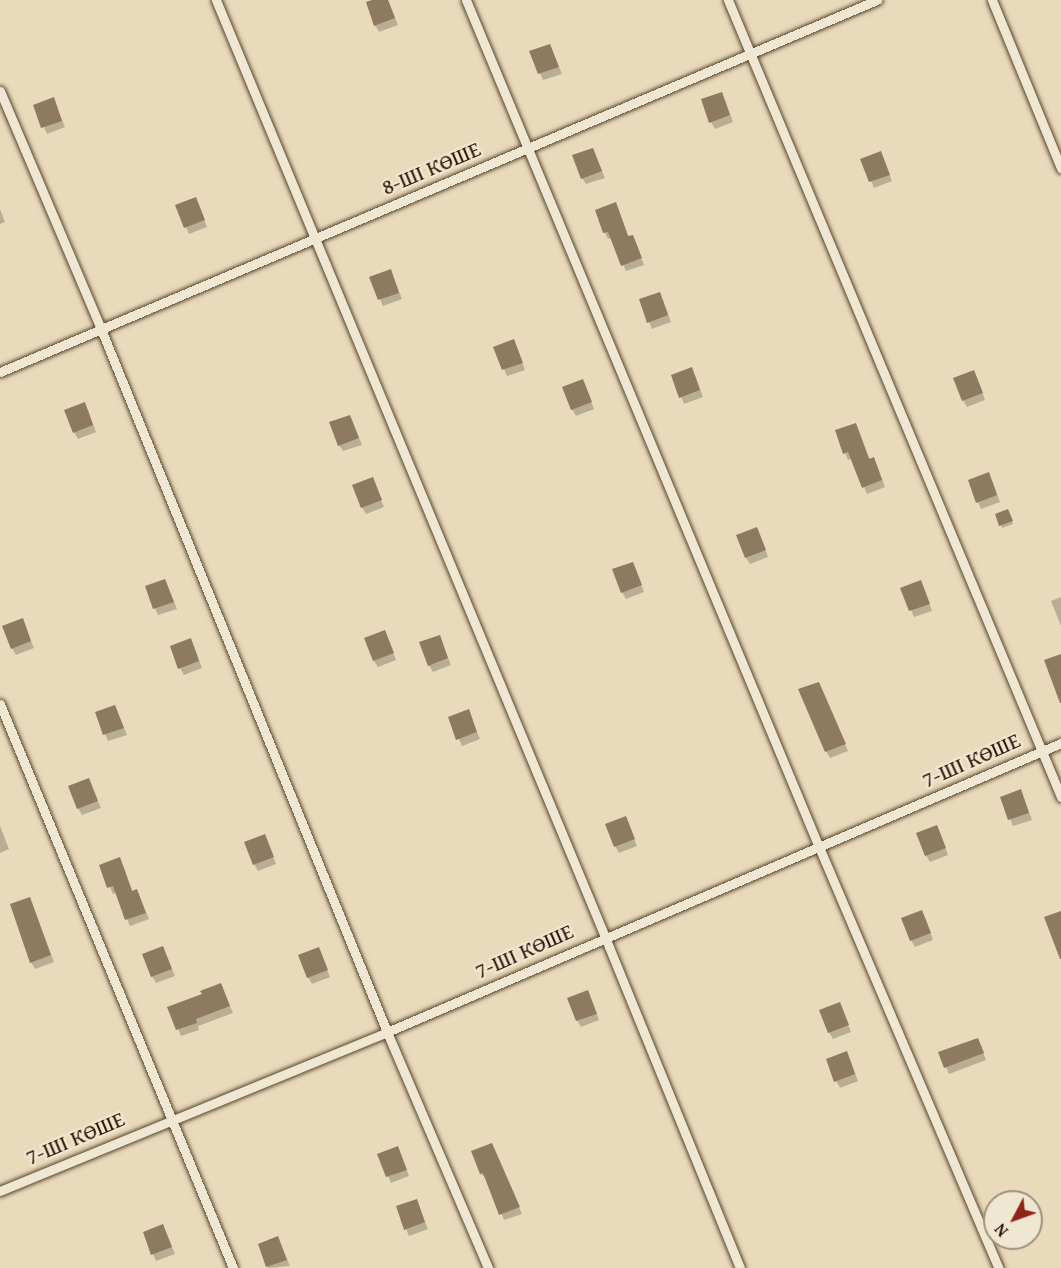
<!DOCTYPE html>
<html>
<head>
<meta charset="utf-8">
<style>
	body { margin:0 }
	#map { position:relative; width:1061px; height:1268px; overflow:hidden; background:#e8daba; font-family:"Gentium Book Plus",serif }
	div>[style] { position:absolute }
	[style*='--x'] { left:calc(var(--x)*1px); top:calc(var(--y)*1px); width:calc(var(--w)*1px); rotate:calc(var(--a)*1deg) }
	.shadow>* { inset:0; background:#0003 }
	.building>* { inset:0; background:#8d7a61 }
	.roads { filter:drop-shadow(0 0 2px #5a432e) drop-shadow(0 0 2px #5a432e) }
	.service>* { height:9px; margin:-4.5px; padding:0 4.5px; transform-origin:4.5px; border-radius:4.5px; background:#f0e7d2 }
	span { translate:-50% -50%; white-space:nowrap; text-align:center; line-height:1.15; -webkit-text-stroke:4.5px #f0e7d2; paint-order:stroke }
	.street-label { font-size:22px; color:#2b1100 }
	.north { position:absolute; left:983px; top:1190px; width:60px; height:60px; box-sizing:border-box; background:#f0e7d2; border:2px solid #a1917e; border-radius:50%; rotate:229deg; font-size:16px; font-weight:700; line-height:24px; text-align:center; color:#2b1100 }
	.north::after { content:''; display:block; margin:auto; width:21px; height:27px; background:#8f2418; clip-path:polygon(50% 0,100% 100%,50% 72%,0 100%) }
</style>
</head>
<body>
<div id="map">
	<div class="shadow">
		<i style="clip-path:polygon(376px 0,388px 0,398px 25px,379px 32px,375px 25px)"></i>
		<i style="clip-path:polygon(550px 45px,562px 74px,543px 80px,531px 52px)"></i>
		<i style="clip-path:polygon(53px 99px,65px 127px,47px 134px,35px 106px)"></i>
		<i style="clip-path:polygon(725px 100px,733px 122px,715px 129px,711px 122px)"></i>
		<i style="clip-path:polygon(593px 149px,605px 178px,586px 184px,582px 178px)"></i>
		<i style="clip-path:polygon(881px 153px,892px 181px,874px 188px,862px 160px)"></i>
		<i style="clip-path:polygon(177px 206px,199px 206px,207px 227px,189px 234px)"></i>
		<i style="clip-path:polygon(0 209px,5px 222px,0 224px)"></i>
		<i style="clip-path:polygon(597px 211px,619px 211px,629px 238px,633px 236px,636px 243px,644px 265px,626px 271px,611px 238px,608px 239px,605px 233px)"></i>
		<i style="clip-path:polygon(371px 278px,394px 278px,402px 299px,383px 306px)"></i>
		<i style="clip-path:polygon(663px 300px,671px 322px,652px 329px,649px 322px)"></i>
		<i style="clip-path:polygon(495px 348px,517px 348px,525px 370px,507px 376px)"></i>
		<i style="clip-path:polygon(695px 375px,703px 397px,684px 404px,673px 376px)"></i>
		<i style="clip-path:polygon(977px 378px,985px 400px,967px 407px,963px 400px)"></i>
		<i style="clip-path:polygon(586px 388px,594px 409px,576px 416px,572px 409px)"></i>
		<i style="clip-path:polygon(88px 410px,96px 432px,78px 439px,74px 432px)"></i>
		<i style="clip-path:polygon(350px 416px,362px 445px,343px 451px,339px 445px)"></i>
		<i style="clip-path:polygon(859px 431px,870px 460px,873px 459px,877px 465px,885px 487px,867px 494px,852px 458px,848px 460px,845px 453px)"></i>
		<i style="clip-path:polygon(372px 479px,384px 507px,366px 514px,362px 507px)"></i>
		<i style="clip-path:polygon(992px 480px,1000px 502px,981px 509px,978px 502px)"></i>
		<i style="clip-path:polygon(1009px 513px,1013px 524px,1002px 528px,1001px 525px)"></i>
		<i style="clip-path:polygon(760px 536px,768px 557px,750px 564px,746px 558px)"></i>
		<i style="clip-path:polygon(636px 570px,644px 592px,626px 599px,622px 592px)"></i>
		<i style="clip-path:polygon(165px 580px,177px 609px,158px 615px,146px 587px)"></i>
		<i style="clip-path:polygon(902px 589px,924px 589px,932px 611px,914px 617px)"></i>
		<i style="clip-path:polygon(1061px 597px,1061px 626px,1051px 601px)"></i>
		<i style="clip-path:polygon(22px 620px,34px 648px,16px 655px,12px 648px)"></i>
		<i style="clip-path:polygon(439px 636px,451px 665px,433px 672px,429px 665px)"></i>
		<i style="clip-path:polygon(388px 639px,396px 660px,378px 667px,374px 661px)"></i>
		<i style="clip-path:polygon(194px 646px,202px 668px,184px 675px,180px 668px)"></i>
		<i style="clip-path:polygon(822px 690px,848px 751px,830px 758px,826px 751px)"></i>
		<i style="clip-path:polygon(115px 706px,127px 735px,108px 741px,96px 713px)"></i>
		<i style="clip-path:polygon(468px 711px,480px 739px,462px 746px,450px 718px)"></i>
		<i style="clip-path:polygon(89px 780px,101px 808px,82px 815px,78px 808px)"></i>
		<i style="clip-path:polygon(1002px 798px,1024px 798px,1032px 820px,1013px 826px)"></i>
		<i style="clip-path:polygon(626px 818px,637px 846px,619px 853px,615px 846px)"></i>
		<i style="clip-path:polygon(0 826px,9px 849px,0 853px)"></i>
		<i style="clip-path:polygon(940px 833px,948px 855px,930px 862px,926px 855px)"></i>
		<i style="clip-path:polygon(268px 843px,276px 864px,258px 871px,254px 864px)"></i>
		<i style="clip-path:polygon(123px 865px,133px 893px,137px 891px,149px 919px,130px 926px,116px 893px,113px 894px,101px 866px)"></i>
		<i style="clip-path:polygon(30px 899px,54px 962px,35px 969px,31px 962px)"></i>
		<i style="clip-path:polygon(925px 918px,933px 940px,915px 947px,911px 940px)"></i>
		<i style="clip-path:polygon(163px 948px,175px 976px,156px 983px,152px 976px)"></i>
		<i style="clip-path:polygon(319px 949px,330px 977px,312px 984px,308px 977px)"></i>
		<i style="clip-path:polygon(221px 985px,233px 1013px,198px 1026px,199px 1030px,181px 1036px,169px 1008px,204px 995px)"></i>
		<i style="clip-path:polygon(588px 992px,599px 1020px,581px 1027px,577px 1020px)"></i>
		<i style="clip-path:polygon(840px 1004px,851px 1032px,833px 1039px,829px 1032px)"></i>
		<i style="clip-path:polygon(981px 1046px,986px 1060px,949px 1074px,940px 1053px)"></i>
		<i style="clip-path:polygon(850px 1059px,858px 1081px,840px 1088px,836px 1081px)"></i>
		<i style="clip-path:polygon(495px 1152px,522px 1214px,504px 1220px,487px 1179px,481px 1174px)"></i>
		<i style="clip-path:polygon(379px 1155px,401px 1155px,409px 1176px,391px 1183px)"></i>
		<i style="clip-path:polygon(416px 1200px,428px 1229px,409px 1236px,406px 1229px)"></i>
		<i style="clip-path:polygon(163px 1226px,175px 1254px,156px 1261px,153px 1254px)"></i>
		<i style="clip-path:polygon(278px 1238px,290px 1266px,268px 1268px,259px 1245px)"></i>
	</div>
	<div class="building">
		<i style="clip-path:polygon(372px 0,388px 0,395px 18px,374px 26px,366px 2px)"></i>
		<i style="clip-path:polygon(550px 44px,559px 67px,538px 74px,529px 51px)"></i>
		<i style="clip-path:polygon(722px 92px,730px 115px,709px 123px,701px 99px)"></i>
		<i style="clip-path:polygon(54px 97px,62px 121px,41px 128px,33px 105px)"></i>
		<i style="clip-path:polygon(593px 148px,602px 171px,581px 179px,572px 155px)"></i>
		<i style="clip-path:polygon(881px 151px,890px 175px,869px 182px,860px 159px)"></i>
		<i style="clip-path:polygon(196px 197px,205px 220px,184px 228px,175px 205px)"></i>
		<i style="clip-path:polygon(616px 202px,628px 236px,633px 235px,642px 258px,621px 266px,608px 232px,603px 233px,595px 210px)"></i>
		<i style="clip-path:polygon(391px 269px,399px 293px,378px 300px,369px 277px)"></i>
		<i style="clip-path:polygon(660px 292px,668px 315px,647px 323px,639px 299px)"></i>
		<i style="clip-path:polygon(514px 339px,523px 363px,502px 370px,493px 347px)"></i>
		<i style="clip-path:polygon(692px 367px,700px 390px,679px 398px,671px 375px)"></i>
		<i style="clip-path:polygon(974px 370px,983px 393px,962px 401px,953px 378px)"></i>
		<i style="clip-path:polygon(583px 379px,592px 402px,571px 410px,562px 387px)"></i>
		<i style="clip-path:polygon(85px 402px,93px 425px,73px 433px,64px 410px)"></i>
		<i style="clip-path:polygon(350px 415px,359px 438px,338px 446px,329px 422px)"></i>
		<i style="clip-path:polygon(856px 423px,869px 459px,874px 457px,882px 480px,862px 488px,848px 452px,843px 454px,835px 430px)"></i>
		<i style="clip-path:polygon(989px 472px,997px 495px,976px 503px,968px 480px)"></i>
		<i style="clip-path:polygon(373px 477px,382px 500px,361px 508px,352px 485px)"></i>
		<i style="clip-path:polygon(1008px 509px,1013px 521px,999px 526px,995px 514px)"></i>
		<i style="clip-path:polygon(757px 527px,766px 550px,745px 558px,736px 535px)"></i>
		<i style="clip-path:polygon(633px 562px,642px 585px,621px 593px,612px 569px)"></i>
		<i style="clip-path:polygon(165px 579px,174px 602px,153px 609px,145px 586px)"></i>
		<i style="clip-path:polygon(921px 580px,930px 604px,909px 611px,900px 588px)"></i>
		<i style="clip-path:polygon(23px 618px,31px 641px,11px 649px,2px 626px)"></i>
		<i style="clip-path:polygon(385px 630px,394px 653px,373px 661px,364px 638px)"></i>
		<i style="clip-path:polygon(440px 635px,448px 658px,428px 666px,419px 642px)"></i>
		<i style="clip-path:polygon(191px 638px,199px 661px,178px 669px,170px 646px)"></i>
		<i style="clip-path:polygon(1061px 654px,1061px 703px,1060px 703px,1044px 660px)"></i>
		<i style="clip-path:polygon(819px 682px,846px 744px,825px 752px,798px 689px)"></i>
		<i style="clip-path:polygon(115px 705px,124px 728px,103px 735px,95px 712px)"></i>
		<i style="clip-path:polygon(469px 709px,477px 732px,456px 740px,448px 717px)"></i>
		<i style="clip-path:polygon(89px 778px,98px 801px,77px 809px,68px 786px)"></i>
		<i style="clip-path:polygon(1021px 789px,1029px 813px,1008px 820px,1000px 797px)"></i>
		<i style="clip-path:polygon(626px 816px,635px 839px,614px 847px,605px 824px)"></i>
		<i style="clip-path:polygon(937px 825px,946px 848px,925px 856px,916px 833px)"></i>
		<i style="clip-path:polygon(265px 834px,274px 857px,253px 865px,244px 842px)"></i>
		<i style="clip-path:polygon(120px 857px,132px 891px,137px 889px,146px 913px,125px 920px,113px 886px,107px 888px,99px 865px)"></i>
		<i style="clip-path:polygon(30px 897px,51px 955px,30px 963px,10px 904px)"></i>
		<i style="clip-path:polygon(922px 910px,931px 933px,910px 941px,901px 918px)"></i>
		<i style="clip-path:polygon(1061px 911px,1061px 959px,1060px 959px,1044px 917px)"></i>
		<i style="clip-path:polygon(163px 946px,172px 969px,151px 977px,142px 954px)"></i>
		<i style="clip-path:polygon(319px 947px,328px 970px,307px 978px,298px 955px)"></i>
		<i style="clip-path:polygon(221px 983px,230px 1006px,196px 1019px,197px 1023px,176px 1030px,167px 1007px,202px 994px,200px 991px)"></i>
		<i style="clip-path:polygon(588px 990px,597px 1014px,576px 1021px,567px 998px)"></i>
		<i style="clip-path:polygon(840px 1002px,849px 1025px,828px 1033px,819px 1010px)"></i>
		<i style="clip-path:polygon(978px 1038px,984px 1053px,944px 1068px,938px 1052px)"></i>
		<i style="clip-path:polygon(847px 1051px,855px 1074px,834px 1082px,826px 1059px)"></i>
		<i style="clip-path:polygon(492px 1143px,520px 1207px,499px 1215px,483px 1173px,480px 1174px,471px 1151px)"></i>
		<i style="clip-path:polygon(398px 1146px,407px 1170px,386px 1177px,377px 1154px)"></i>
		<i style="clip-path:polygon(417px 1199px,425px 1222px,404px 1230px,396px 1206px)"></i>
		<i style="clip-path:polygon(163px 1224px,172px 1247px,151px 1255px,143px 1232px)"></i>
		<i style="clip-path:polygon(278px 1236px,287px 1260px,266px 1267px,258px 1244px)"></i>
	</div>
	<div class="roads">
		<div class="service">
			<i style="--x:216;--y:0;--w:1015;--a:67.45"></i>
			<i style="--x:605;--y:937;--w:357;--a:67.8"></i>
			<i style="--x:466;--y:0;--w:918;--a:67.38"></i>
			<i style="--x:819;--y:847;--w:458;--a:66.9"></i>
			<i style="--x:728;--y:0;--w:864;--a:67.32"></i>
			<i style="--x:992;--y:0;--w:182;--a:67.7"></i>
			<i style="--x:0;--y:91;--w:259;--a:67"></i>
			<i style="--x:101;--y:329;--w:759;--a:67.86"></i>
			<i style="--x:387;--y:1032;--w:257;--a:66.8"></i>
			<i style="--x:0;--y:372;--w:953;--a:-22.99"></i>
			<i style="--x:0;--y:704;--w:610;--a:67.55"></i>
			<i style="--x:0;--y:1191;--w:418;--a:-22.3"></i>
			<i style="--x:387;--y:1032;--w:733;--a:-23.21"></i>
		</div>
	</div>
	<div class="street-label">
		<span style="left:431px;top:168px;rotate:-23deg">8-ШІ КӨШЕ</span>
		<span style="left:971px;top:760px;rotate:-24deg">7-ШІ КӨШЕ</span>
		<span style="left:524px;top:951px;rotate:-24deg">7-ШІ КӨШЕ</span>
		<span style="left:75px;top:1138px;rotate:-23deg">7-ШІ КӨШЕ</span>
	</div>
	<div class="north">N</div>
</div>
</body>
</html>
